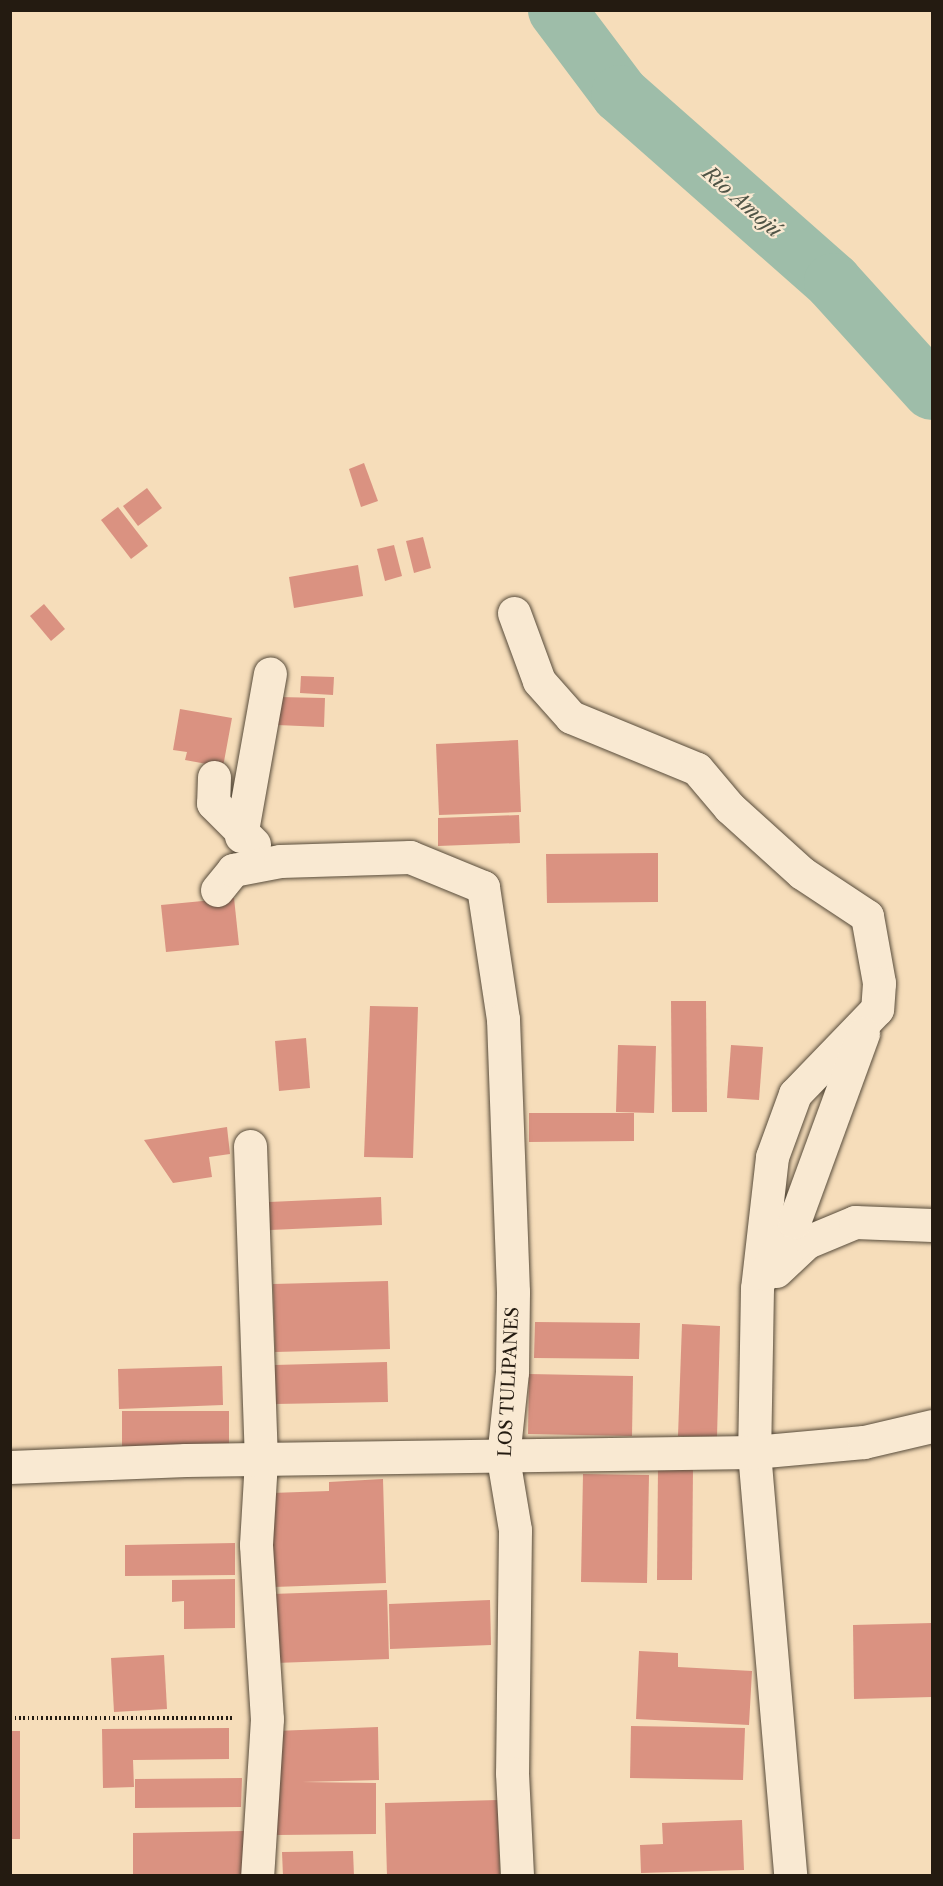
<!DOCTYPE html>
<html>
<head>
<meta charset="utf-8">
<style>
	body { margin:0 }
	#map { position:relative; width:943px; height:1886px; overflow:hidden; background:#f6ddba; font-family:"Libre Caslon Text",serif }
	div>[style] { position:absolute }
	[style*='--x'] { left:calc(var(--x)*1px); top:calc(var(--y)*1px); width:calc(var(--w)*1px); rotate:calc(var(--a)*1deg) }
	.river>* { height:58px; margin:-29px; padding:0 29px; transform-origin:29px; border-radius:29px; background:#9ebda9 }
	.building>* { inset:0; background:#da9281 }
	.path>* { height:4px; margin-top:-2px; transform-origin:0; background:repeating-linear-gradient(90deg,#241b11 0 1.5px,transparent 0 4.5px) }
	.roads { filter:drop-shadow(0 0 2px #584c3b) drop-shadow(0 0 2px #584c3b) }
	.minor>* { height:33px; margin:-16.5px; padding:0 16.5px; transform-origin:16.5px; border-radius:16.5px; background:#f9e9d2 }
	span { translate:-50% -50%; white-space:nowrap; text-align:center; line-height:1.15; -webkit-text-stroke:4.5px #f9e9d2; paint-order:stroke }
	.street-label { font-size:18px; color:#241b11 }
	.water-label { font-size:20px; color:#4f5446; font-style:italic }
	.frame { position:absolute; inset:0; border:12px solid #241b11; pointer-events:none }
</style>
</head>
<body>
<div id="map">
	<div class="river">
		<i style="--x:557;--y:10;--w:105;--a:53.1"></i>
		<i style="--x:620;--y:94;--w:284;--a:41.4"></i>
		<i style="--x:833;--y:282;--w:147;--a:47.8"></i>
	</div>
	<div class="building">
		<i style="clip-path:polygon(364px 463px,378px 501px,361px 507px,349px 469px)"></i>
		<i style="clip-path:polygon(147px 488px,162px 508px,138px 526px,123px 506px)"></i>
		<i style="clip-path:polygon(118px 507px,148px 546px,131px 559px,101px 520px)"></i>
		<i style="clip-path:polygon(423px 537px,431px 568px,414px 573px,406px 541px)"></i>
		<i style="clip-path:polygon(394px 545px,402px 576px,385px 581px,377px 549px)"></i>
		<i style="clip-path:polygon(358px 565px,363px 596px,294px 608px,289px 577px)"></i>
		<i style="clip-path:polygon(44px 604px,65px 629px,51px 641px,30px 616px)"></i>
		<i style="clip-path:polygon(301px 676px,334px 677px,333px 695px,300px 693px)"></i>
		<i style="clip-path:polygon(278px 697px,325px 698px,324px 727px,277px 725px)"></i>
		<i style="clip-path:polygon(180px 709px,232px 718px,223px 767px,185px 760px,187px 752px,173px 750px)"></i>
		<i style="clip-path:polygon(518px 740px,521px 812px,439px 815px,436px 744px)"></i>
		<i style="clip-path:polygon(519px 815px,520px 843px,438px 846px,438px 818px)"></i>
		<i style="clip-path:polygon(658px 853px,658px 902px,547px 903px,546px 854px)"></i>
		<i style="clip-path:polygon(234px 898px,239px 945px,166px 952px,161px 905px)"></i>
		<i style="clip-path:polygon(671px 1001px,706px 1001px,707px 1112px,672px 1112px)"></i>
		<i style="clip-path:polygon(370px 1006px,418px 1007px,413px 1158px,364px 1157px)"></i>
		<i style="clip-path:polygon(306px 1038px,310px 1088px,279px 1091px,275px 1041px)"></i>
		<i style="clip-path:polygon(618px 1045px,656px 1046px,654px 1113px,616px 1112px)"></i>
		<i style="clip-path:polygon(731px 1045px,763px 1047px,759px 1100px,727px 1098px)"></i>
		<i style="clip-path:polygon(529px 1113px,634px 1113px,634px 1141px,529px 1142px)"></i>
		<i style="clip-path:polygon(227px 1127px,230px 1154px,209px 1157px,212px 1177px,173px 1183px,144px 1140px)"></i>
		<i style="clip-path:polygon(381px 1197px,382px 1225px,270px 1230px,269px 1202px)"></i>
		<i style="clip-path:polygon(388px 1281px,390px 1349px,275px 1352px,273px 1284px)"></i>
		<i style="clip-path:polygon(535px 1322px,640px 1323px,639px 1359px,534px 1358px)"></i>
		<i style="clip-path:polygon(682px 1324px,720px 1326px,717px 1437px,678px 1436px)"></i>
		<i style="clip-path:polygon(387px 1362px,388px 1402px,275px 1404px,274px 1365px)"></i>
		<i style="clip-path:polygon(222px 1366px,223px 1405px,119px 1409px,118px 1369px)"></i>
		<i style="clip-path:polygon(529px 1374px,633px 1376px,632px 1436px,528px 1434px)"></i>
		<i style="clip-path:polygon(122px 1411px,229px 1411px,229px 1445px,122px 1446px)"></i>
		<i style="clip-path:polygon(658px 1467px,693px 1467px,692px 1580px,657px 1580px)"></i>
		<i style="clip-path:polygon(583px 1474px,649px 1475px,647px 1583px,581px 1582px)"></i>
		<i style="clip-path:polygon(383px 1479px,386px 1583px,274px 1587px,271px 1493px,329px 1491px,329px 1482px)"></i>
		<i style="clip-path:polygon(235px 1543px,235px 1575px,125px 1576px,125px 1545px)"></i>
		<i style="clip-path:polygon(235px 1579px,235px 1628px,184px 1629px,184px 1601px,172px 1602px,172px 1580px)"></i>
		<i style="clip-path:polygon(387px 1590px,389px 1659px,275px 1663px,272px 1594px)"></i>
		<i style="clip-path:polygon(490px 1600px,491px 1645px,390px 1649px,389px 1604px)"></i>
		<i style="clip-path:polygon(932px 1623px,932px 1697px,854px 1699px,853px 1625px)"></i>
		<i style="clip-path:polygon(639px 1651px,678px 1653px,678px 1667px,752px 1671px,749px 1725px,636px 1719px)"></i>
		<i style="clip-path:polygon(164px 1655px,167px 1709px,114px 1712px,111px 1658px)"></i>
		<i style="clip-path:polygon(631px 1726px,745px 1728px,743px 1780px,630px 1778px)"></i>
		<i style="clip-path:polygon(378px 1727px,379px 1780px,302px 1782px,376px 1783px,376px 1834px,277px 1835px,275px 1731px)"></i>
		<i style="clip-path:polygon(229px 1728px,229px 1759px,133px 1760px,134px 1787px,103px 1788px,102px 1729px)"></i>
		<i style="clip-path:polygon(10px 1731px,20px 1731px,20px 1839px,10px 1839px)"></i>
		<i style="clip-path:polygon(242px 1778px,241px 1807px,135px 1808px,135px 1779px)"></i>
		<i style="clip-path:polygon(498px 1800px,500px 1876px,387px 1876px,385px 1803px)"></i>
		<i style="clip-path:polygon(742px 1820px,744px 1870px,641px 1873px,640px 1845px,663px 1844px,662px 1823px)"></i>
		<i style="clip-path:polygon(244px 1831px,244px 1876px,133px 1876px,133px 1833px)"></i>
		<i style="clip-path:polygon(353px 1851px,354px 1876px,283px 1876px,282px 1852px)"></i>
	</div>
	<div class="path">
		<i style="--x:10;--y:1718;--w:225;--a:0"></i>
	</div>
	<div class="roads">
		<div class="minor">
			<i style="--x:514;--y:613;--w:72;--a:69.8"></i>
			<i style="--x:539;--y:681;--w:48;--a:48.4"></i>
			<i style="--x:571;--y:717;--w:136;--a:22.4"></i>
			<i style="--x:697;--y:769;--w:50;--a:49.9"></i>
			<i style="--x:729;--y:807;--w:98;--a:42.1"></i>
			<i style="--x:802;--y:873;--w:78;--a:33.5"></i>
			<i style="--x:867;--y:916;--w:68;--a:79.8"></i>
			<i style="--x:879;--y:983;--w:26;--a:94"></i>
			<i style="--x:877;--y:1009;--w:118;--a:134"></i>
			<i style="--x:795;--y:1094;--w:67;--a:110.1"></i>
			<i style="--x:772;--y:1157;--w:132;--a:96.5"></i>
			<i style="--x:757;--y:1288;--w:164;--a:91"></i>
			<i style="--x:754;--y:1452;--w:426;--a:85.1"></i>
			<i style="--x:214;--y:777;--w:26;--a:92"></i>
			<i style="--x:213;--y:803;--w:58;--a:45"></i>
			<i style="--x:241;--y:836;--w:165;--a:-79.9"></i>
			<i style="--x:217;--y:890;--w:26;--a:-51"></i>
			<i style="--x:233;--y:870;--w:48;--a:-10.8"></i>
			<i style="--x:280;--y:861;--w:130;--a:-1.8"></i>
			<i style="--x:410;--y:857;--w:79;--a:22.3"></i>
			<i style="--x:483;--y:887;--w:134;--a:81.4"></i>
			<i style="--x:503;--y:1019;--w:273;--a:87.9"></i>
			<i style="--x:513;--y:1292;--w:80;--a:90.7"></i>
			<i style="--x:512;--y:1372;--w:86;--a:96"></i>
			<i style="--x:503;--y:1458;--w:73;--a:80.5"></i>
			<i style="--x:515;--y:1530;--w:243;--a:90.7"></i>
			<i style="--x:512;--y:1773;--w:103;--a:87.2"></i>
			<i style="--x:250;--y:1146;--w:314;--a:88"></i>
			<i style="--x:261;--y:1460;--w:85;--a:93.4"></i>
			<i style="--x:256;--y:1545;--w:174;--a:86.4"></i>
			<i style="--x:267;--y:1719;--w:157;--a:93.6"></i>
			<i style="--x:776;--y:1271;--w:42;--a:-43.1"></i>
			<i style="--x:807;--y:1242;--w:52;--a:-22.6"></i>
			<i style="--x:855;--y:1222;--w:77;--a:2.2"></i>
			<i style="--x:765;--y:1274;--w:60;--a:-60.9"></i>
			<i style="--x:794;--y:1222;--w:201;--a:-69.9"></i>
			<i style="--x:10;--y:1467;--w:176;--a:-2.3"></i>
			<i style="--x:186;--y:1460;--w:568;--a:-0.81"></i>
			<i style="--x:754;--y:1452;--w:110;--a:-5.2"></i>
			<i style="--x:864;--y:1442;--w:70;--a:-13.2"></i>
		</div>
	</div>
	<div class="street-label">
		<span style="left:509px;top:1382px;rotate:-87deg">LOS TULIPANES</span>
	</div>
	<div class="water-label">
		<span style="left:742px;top:202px;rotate:41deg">Río Amojú</span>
	</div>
	<div class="frame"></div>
</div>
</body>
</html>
